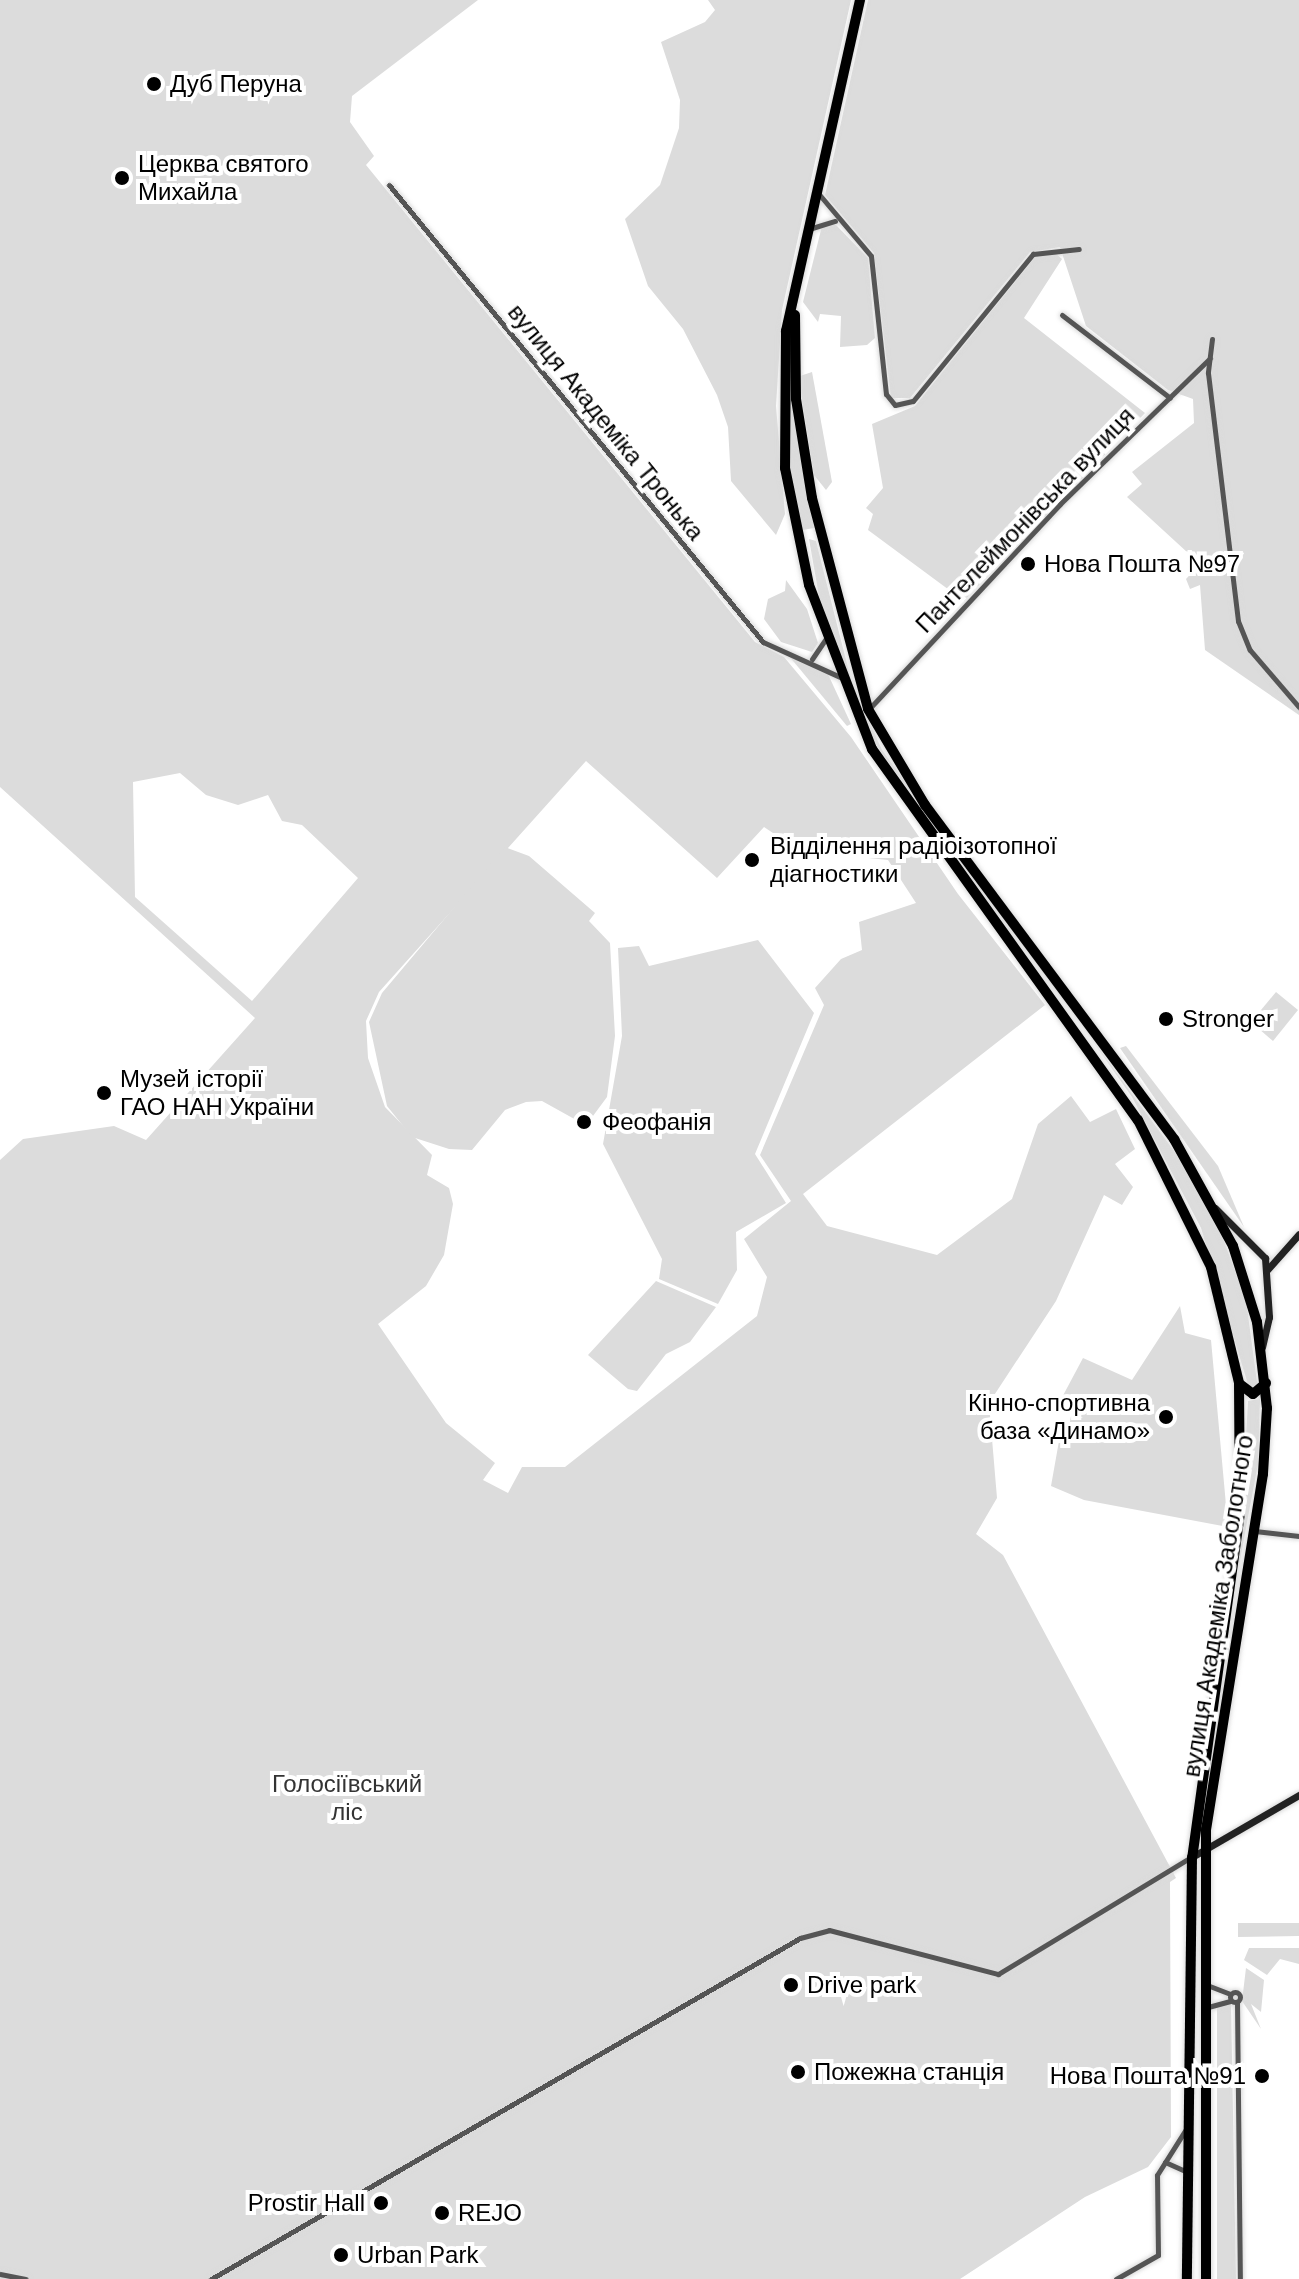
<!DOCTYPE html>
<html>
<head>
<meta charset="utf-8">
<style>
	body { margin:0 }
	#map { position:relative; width:1299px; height:2279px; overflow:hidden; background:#fff; font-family:Helvetica,sans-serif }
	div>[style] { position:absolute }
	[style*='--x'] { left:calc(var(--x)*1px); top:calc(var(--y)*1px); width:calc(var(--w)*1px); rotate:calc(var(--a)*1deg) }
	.green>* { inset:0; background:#dcdcdc }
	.roads { filter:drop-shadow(0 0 2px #dbdbdb) drop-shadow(0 0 2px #dbdbdb) }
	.street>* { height:5px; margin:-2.5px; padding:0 2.5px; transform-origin:2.5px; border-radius:2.5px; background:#555 }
	.street>.ring { margin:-2.5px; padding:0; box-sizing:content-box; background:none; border:5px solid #555; border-radius:50% }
	.secondary>* { height:7px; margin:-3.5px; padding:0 3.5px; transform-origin:3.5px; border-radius:3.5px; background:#222 }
	.highway>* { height:10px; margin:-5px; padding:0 5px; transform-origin:5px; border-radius:5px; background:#000 }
	.dots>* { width:22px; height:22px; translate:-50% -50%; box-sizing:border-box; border:4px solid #fff; border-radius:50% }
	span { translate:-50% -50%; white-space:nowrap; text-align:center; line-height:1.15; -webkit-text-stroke:8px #fff; paint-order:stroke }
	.poi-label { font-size:24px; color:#000 }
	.left { translate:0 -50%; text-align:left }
	.right { translate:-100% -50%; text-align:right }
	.street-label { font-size:24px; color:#000 }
	.park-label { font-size:24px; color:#333 }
</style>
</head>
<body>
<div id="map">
	<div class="green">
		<i style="clip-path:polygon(evenodd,0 0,478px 0,352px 96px,350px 122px,374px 156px,366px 165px,755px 642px,784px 657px,851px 737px,958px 894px,1045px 1005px,803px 1194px,827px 1226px,937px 1255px,1012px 1199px,1038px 1124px,1071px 1096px,1090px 1122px,1116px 1109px,1135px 1149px,1115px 1164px,1133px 1187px,1122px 1205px,1104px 1195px,1056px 1301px,989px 1403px,997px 1498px,976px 1534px,1003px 1555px,1176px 1878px,1170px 1882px,1171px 2137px,1148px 2167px,1085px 2197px,960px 2279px,0 2279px,0 1160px,23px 1139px,114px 1126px,146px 1140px,255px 1018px,0 787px,0 0,586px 761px,717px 878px,764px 827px,800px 851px,888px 860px,916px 903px,859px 922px,862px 950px,841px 959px,815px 988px,824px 1005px,760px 1155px,791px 1201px,744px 1239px,767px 1277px,757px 1316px,565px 1467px,522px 1467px,508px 1493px,483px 1480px,495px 1463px,446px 1423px,378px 1324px,426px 1286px,444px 1255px,453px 1204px,449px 1188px,427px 1175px,432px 1155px,385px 1107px,368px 1058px,366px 1021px,379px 992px,586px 761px,0 0,180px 773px,206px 795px,238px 805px,268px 795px,282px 821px,302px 825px,358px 878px,252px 1001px,135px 897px,133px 782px,180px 773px)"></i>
		<i style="clip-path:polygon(708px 0,851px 0,782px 310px,776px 406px,785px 514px,776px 535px,731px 481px,728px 427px,717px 395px,683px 329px,648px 286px,625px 219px,660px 185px,679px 128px,680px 100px,661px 42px,705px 22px,715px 10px)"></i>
		<i style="clip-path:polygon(868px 0,1299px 0,1299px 715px,1205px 650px,1200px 585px,1190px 589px,1186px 579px,1200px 564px,1127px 497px,1142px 484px,1132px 472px,1194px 423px,1193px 399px,1168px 390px,1086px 326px,1060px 247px,1030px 252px,910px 398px,891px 398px,874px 253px,825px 195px)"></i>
		<i style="clip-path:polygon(823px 222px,836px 225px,868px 258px,875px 338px,867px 345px,840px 347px,841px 316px,820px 314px,818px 322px,803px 302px)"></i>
		<i style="clip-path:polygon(1055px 253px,1062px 259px,1024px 318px,1145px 413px,964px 601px,868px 530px,873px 514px,866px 508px,883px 488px,872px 424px,915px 406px,1036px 256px)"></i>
		<i style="clip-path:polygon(790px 371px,814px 528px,802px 530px,789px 468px)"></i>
		<i style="clip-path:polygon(812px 372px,832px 482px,826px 490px,814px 475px,802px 401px,800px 376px)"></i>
		<i style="clip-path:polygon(809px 539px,816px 541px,852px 684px,882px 750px,1087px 1033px,880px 751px,870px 734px,821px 608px)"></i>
		<i style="clip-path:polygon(786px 580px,807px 609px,818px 643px,812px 652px,781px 642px,764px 619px,768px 599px,785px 591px)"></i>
		<i style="clip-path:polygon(789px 656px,827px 672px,851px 724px,847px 726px)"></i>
		<i style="clip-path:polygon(505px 847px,529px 856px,595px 913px,589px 921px,610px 943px,615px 1036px,607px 1097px,590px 1120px,578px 1121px,542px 1101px,526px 1102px,505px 1110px,472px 1150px,449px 1149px,412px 1137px,387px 1106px,369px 1022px,382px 993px)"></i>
		<i style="clip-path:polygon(758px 940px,814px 1013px,755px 1154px,786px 1203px,736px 1232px,737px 1270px,718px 1304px,659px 1279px,662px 1259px,603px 1144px,622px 1036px,618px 948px,639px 946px,649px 966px)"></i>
		<i style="clip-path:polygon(1276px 992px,1298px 1010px,1273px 1041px,1251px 1022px)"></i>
		<i style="clip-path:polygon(1090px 1037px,1177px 1155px,1222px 1236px,1246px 1300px,1258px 1389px,1249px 1388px,1201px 1228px,1132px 1097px)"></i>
		<i style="clip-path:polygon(1126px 1046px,1218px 1166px,1244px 1227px,1120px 1048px)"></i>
		<i style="clip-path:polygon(656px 1281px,716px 1307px,690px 1342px,666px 1354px,637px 1391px,628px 1389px,588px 1355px)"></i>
		<i style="clip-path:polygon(1180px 1306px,1185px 1333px,1211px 1340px,1228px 1527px,1084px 1500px,1051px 1486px,1059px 1441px,1066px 1442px,1071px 1416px,1083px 1418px,1059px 1403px,1083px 1358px,1132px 1380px)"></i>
		<i style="clip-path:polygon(1260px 1399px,1258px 1464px,1239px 1565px,1248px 1401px)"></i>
		<i style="clip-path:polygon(1238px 1923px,1299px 1923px,1299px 1936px,1238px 1937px)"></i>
		<i style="clip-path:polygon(1249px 1948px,1299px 1948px,1299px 1964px,1280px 1959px,1267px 1975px,1244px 1960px)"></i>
		<i style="clip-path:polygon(1246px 1968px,1264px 1980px,1261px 2012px,1251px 2004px,1261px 2029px,1242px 2001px)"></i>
		<i style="clip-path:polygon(1231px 2003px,1236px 2279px,1217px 2279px,1217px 2007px)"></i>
	</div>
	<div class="roads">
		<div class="street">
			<i style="--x:389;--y:185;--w:591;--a:50.7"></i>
			<i style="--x:763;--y:642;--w:85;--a:24.4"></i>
			<i style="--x:818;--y:193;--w:82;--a:49.9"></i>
			<i style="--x:871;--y:256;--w:139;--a:83.8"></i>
			<i style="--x:886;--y:394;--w:14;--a:51"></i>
			<i style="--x:895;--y:405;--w:18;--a:-13"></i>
			<i style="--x:913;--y:401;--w:190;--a:-50.8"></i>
			<i style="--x:1033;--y:254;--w:46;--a:-6.2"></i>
			<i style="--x:812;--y:228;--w:24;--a:-17"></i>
			<i style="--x:1062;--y:315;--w:136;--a:37.5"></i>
			<i style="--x:1212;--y:339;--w:34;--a:97"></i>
			<i style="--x:1208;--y:373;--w:250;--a:83.1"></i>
			<i style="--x:1238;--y:621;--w:31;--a:68"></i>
			<i style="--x:1250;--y:650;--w:75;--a:49.3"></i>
			<i style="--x:812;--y:659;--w:25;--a:-56"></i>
			<i style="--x:869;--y:709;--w:280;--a:-47"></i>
			<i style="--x:1060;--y:504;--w:209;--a:-44.2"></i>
			<i style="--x:1255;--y:1531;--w:44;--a:6.5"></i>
			<i style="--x:1207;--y:1985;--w:25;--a:21"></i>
			<i class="ring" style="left:1230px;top:1992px;width:5px;height:5px"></i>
			<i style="--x:1237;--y:2002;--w:277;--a:89.4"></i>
			<i style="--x:1208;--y:2007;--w:24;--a:-15"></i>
			<i style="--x:1165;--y:2162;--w:22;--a:24"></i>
			<i style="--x:0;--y:2274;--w:26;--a:11"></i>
			<i style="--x:211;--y:2279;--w:681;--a:-30.07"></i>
			<i style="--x:800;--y:1938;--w:30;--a:-15"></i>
			<i style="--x:829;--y:1930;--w:175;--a:14.6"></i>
			<i style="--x:998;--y:1974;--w:226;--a:-31.2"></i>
			<i style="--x:1116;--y:2279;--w:48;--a:-29.7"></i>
			<i style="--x:1158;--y:2255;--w:80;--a:-90.7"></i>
			<i style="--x:1157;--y:2175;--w:54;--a:-57.8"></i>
		</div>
		<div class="secondary">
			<i style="--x:1215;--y:1208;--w:71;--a:45"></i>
			<i style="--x:1265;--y:1258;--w:59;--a:86.1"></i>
			<i style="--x:1269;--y:1317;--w:31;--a:103"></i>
			<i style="--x:1267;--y:1270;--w:48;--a:-48.4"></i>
			<i style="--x:1192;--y:1857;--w:124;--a:-30.1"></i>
		</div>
		<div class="highway">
			<i style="--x:860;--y:0;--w:339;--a:102.6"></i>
			<i style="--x:786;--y:331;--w:137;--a:90.4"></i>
			<i style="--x:785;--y:468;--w:119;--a:78.4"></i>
			<i style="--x:809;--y:585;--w:176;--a:69"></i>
			<i style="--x:872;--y:749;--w:457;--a:54.4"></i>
			<i style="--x:1138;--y:1120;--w:164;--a:63.6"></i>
			<i style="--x:1211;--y:1267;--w:119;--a:76.4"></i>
			<i style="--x:1239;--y:1383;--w:130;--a:89.6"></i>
			<i style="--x:1240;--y:1513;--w:347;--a:97.9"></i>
			<i style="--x:1192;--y:1857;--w:422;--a:90.7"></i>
			<i style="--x:795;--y:315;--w:84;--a:89.3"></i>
			<i style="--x:796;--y:399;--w:100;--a:80.8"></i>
			<i style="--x:812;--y:498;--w:218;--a:75.1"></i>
			<i style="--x:868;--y:709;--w:112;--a:59.3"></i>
			<i style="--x:925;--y:805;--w:417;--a:53.3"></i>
			<i style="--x:1174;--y:1139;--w:122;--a:61.1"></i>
			<i style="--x:1233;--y:1246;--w:80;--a:72.5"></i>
			<i style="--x:1257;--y:1322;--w:87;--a:83.4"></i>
			<i style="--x:1267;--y:1408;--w:66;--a:93.5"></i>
			<i style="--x:1263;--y:1474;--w:360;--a:99.1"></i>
			<i style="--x:1206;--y:1829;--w:450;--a:90"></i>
			<i style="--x:1241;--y:1385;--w:15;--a:37"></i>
			<i style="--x:1253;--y:1394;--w:17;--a:-40"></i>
		</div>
	</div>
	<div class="dots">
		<i style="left:154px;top:84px;background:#000"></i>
		<i style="left:122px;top:178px;background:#000"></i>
		<i style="left:1028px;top:564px;background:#000"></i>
		<i style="left:752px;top:860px;background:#000"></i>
		<i style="left:1166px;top:1019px;background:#000"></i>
		<i style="left:104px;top:1093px;background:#000"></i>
		<i style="left:584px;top:1122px;background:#000"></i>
		<i style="left:1166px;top:1417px;background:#000"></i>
		<i style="left:791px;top:1985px;background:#000"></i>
		<i style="left:798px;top:2072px;background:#000"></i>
		<i style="left:1262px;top:2076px;background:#000"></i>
		<i style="left:381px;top:2203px;background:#000"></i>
		<i style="left:442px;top:2213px;background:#000"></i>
		<i style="left:341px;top:2255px;background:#000"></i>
	</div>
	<div class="poi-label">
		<span class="left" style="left:170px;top:84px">Дуб Перуна</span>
		<span class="left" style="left:138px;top:178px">Церква святого<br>Михайла</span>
		<span class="left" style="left:1044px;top:564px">Нова Пошта №97</span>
		<span class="left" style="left:770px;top:860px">Відділення радіоізотопної<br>діагностики</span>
		<span class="left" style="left:1182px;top:1019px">Stronger</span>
		<span class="left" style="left:120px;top:1093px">Музей історії<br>ГАО НАН України</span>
		<span class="left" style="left:602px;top:1122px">Феофанія</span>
		<span class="right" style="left:1150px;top:1417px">Кінно-спортивна<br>база «Динамо»</span>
		<span class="left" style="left:807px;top:1985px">Drive park</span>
		<span class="left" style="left:814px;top:2072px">Пожежна станція</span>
		<span class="right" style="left:1246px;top:2076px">Нова Пошта №91</span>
		<span class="right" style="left:365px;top:2203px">Prostir Hall</span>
		<span class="left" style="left:458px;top:2213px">REJO</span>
		<span class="left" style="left:357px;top:2255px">Urban Park</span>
	</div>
	<div class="street-label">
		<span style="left:606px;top:422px;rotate:51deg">вулиця Академіка Тронька</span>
		<span style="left:1025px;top:520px;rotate:-46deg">Пантелеймонівська вулиця</span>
		<span style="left:1218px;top:1606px;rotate:-81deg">вулиця Академіка Заболотного</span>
	</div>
	<div class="park-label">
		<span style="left:347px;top:1798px">Голосіївський<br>ліс</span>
	</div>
</div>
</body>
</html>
